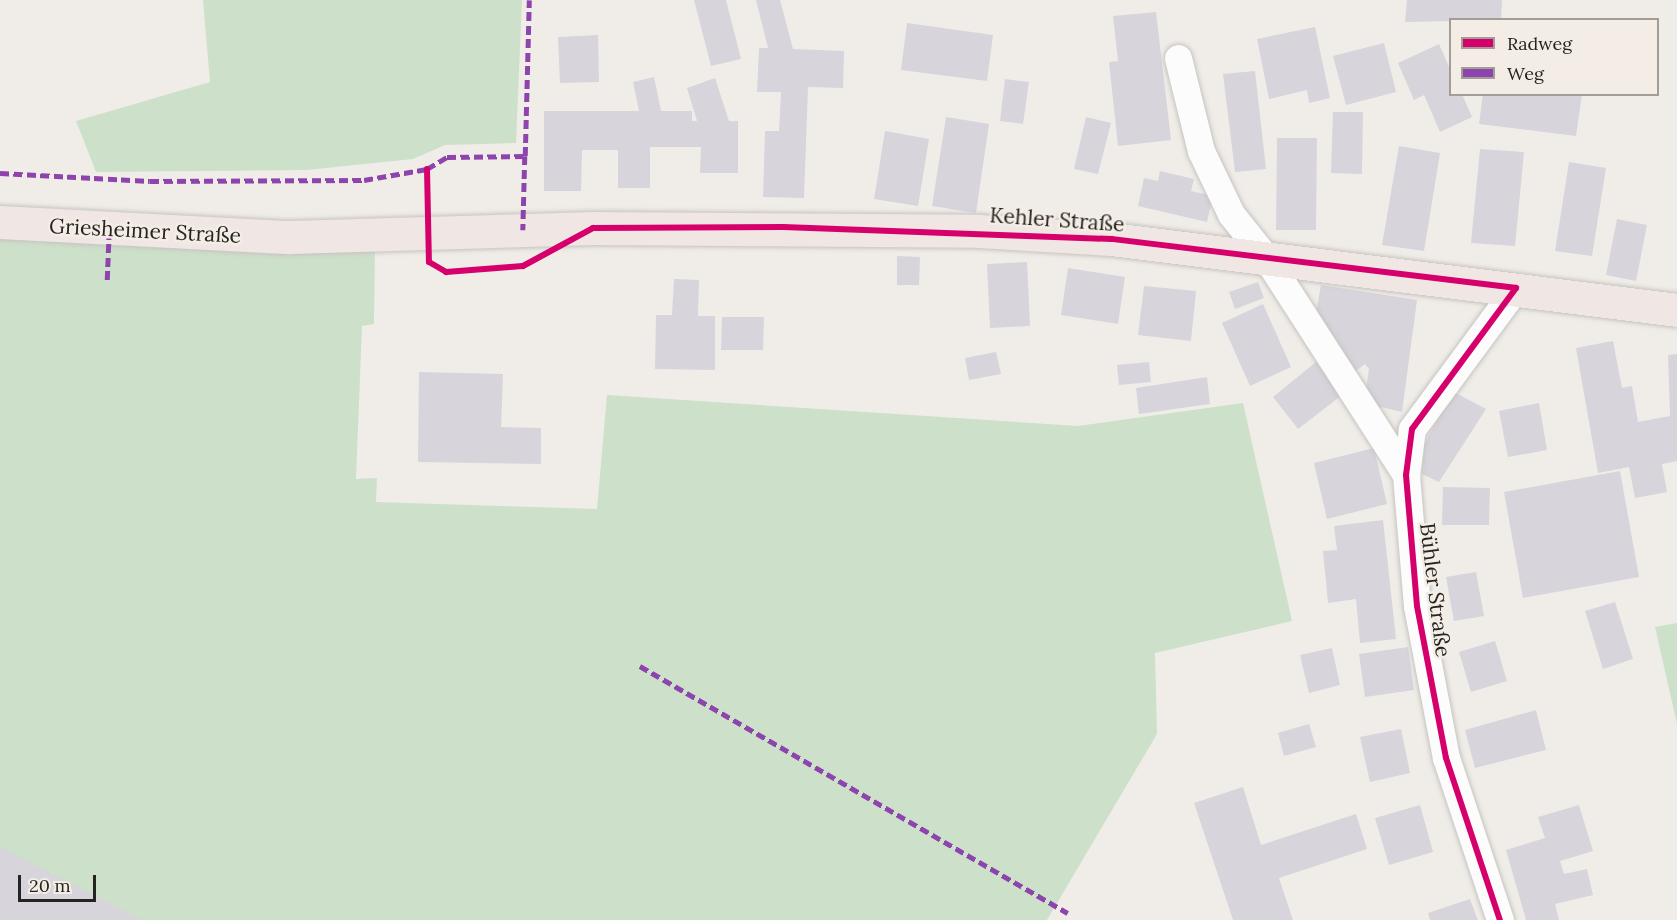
<!DOCTYPE html>
<html>
<head>
<meta charset="utf-8">
<style>
	body { margin:0 }
	#map { position:relative; width:1677px; height:920px; overflow:hidden; background:#f0ede8; font-family:Lora,serif }
	div>[style] { position:absolute }
	[style*='--x'] { left:calc(var(--x)*1px); top:calc(var(--y)*1px); width:calc(var(--w)*1px); rotate:calc(var(--a)*1deg) }
	.green>* { inset:0; background:#cde0ca }
	.building>* { inset:0; background:#d7d4dc }
	.roads { filter:drop-shadow(0 0 2px #c6c4c0) drop-shadow(0 0 2px #c6c4c0) }
	.minor>* { height:27px; margin:-13.5px; padding:0 13.5px; transform-origin:13.5px; border-radius:13.5px; background:#fdfcfc }
	.major>* { height:33px; margin:-16.5px; padding:0 16.5px; transform-origin:16.5px; border-radius:16.5px; background:#f0e6e4 }
	.quiet>* { height:4.5px; margin-top:-2.25px; transform-origin:0; background:repeating-linear-gradient(90deg,#8e44ad 0 9px,transparent 0 13.5px) }
	.cycleway>* { height:6px; margin:-3px; padding:0 3px; transform-origin:3px; border-radius:3px; background:#d6006c }
	span { translate:-50% -50%; white-space:nowrap; text-align:center; line-height:1.15; -webkit-text-stroke:5px #f4ede5; paint-order:stroke }
	.street-label { font-size:21px; color:#262421 }
	.legend { position:absolute; left:1449px; top:18px; width:210px; height:78px; box-sizing:border-box; background:#f4ede5; border:2px solid #a29d97; margin:0; padding:8px 10px; list-style:none; font-size:18px; color:#262421 }
	.legend li { display:flex; align-items:center; gap:12px; height:30px }
	.legend b { width:30px; border:2px solid #a29d97 }
	.scale { position:absolute; left:18px; top:875px; width:78px; height:27px; box-sizing:border-box; border:3px solid #262421; border-top:0; padding-left:8px; font-size:18px; line-height:21px; white-space:nowrap; color:#262421; -webkit-text-stroke:4px #f4ede5; paint-order:stroke }
</style>
</head>
<body>
<div id="map">
	<div class="green">
		<i style="clip-path:polygon(203px 0,522px 0,516px 143px,445px 145px,413px 159px,307px 170px,96px 172px,76px 121px,210px 82px)"></i>
		<i style="clip-path:polygon(0 231px,375px 246px,374px 324px,362px 326px,356px 479px,377px 478px,376px 502px,597px 509px,607px 395px,1078px 426px,1243px 403px,1292px 621px,1155px 653px,1157px 734px,1047px 920px,0 920px)"></i>
		<i style="clip-path:polygon(1677px 623px,1677px 724px,1655px 627px)"></i>
	</div>
	<div class="building">
		<i style="clip-path:polygon(694px 0,726px 0,741px 59px,711px 66px)"></i>
		<i style="clip-path:polygon(756px 0,780px 0,793px 49px,844px 51px,843px 88px,808px 87px,804px 198px,763px 197px,765px 131px,779px 131px,781px 92px,757px 92px,759px 48px,768px 48px)"></i>
		<i style="clip-path:polygon(1407px 0,1502px 0,1501px 20px,1405px 22px)"></i>
		<i style="clip-path:polygon(1156px 12px,1171px 140px,1118px 146px,1109px 62px,1118px 61px,1113px 16px)"></i>
		<i style="clip-path:polygon(907px 23px,993px 35px,987px 81px,901px 70px)"></i>
		<i style="clip-path:polygon(1315px 27px,1330px 98px,1309px 103px,1307px 90px,1269px 99px,1257px 39px)"></i>
		<i style="clip-path:polygon(598px 35px,599px 82px,560px 83px,558px 37px)"></i>
		<i style="clip-path:polygon(1384px 43px,1396px 92px,1346px 105px,1333px 56px)"></i>
		<i style="clip-path:polygon(1439px 44px,1450px 69px,1450px 94px,1462px 94px,1472px 117px,1440px 132px,1424px 95px,1414px 100px,1398px 63px)"></i>
		<i style="clip-path:polygon(1255px 71px,1266px 169px,1235px 172px,1223px 74px)"></i>
		<i style="clip-path:polygon(654px 77px,661px 111px,692px 111px,692px 121px,697px 121px,687px 88px,715px 78px,729px 121px,738px 121px,738px 173px,700px 173px,701px 147px,650px 147px,650px 188px,618px 188px,618px 150px,582px 150px,581px 191px,544px 191px,544px 111px,639px 111px,633px 82px)"></i>
		<i style="clip-path:polygon(1005px 79px,1029px 82px,1023px 124px,1000px 121px)"></i>
		<i style="clip-path:polygon(1483px 94px,1582px 94px,1576px 136px,1479px 124px)"></i>
		<i style="clip-path:polygon(1333px 112px,1363px 112px,1362px 174px,1331px 173px)"></i>
		<i style="clip-path:polygon(946px 117px,989px 124px,976px 213px,932px 206px)"></i>
		<i style="clip-path:polygon(1086px 117px,1111px 123px,1098px 174px,1074px 169px)"></i>
		<i style="clip-path:polygon(885px 131px,929px 139px,918px 206px,874px 199px)"></i>
		<i style="clip-path:polygon(1277px 138px,1317px 138px,1316px 230px,1276px 230px)"></i>
		<i style="clip-path:polygon(1399px 146px,1440px 153px,1424px 251px,1382px 245px)"></i>
		<i style="clip-path:polygon(1480px 149px,1524px 152px,1515px 246px,1471px 243px)"></i>
		<i style="clip-path:polygon(1569px 162px,1606px 168px,1592px 256px,1555px 251px)"></i>
		<i style="clip-path:polygon(1160px 171px,1194px 179px,1191px 191px,1213px 196px,1207px 222px,1138px 206px,1144px 178px,1158px 181px)"></i>
		<i style="clip-path:polygon(1617px 219px,1647px 225px,1636px 281px,1606px 275px)"></i>
		<i style="clip-path:polygon(897px 256px,920px 257px,919px 285px,897px 285px)"></i>
		<i style="clip-path:polygon(1027px 262px,1030px 326px,990px 328px,987px 264px)"></i>
		<i style="clip-path:polygon(1068px 268px,1125px 277px,1118px 324px,1061px 315px)"></i>
		<i style="clip-path:polygon(674px 279px,699px 280px,698px 316px,715px 316px,715px 370px,655px 369px,656px 315px,672px 315px)"></i>
		<i style="clip-path:polygon(1258px 282px,1264px 298px,1235px 309px,1229px 292px)"></i>
		<i style="clip-path:polygon(1321px 285px,1417px 300px,1402px 412px,1364px 403px,1369px 369px,1365px 364px,1352px 374px,1315px 318px)"></i>
		<i style="clip-path:polygon(1144px 286px,1196px 291px,1191px 341px,1138px 335px)"></i>
		<i style="clip-path:polygon(1263px 304px,1291px 367px,1250px 386px,1222px 323px)"></i>
		<i style="clip-path:polygon(722px 317px,764px 317px,763px 350px,721px 350px)"></i>
		<i style="clip-path:polygon(1613px 341px,1622px 388px,1632px 386px,1638px 422px,1670px 416px,1668px 355px,1677px 354px,1677px 461px,1662px 464px,1667px 492px,1635px 498px,1629px 467px,1598px 473px,1576px 348px)"></i>
		<i style="clip-path:polygon(996px 352px,1001px 374px,969px 380px,965px 358px)"></i>
		<i style="clip-path:polygon(1149px 362px,1151px 382px,1119px 385px,1117px 365px)"></i>
		<i style="clip-path:polygon(1316px 362px,1342px 395px,1298px 429px,1273px 397px)"></i>
		<i style="clip-path:polygon(419px 372px,503px 374px,501px 427px,541px 428px,541px 464px,418px 462px)"></i>
		<i style="clip-path:polygon(1207px 377px,1210px 404px,1139px 414px,1136px 388px)"></i>
		<i style="clip-path:polygon(1452px 391px,1486px 409px,1439px 482px,1422px 474px,1424px 445px)"></i>
		<i style="clip-path:polygon(1539px 403px,1547px 450px,1508px 457px,1499px 411px)"></i>
		<i style="clip-path:polygon(1374px 448px,1387px 504px,1327px 519px,1314px 463px)"></i>
		<i style="clip-path:polygon(1620px 471px,1639px 577px,1523px 598px,1504px 492px)"></i>
		<i style="clip-path:polygon(1443px 487px,1490px 488px,1489px 525px,1442px 525px)"></i>
		<i style="clip-path:polygon(1383px 520px,1396px 639px,1360px 643px,1356px 599px,1328px 603px,1323px 551px,1337px 550px,1334px 526px)"></i>
		<i style="clip-path:polygon(1476px 572px,1484px 616px,1454px 621px,1446px 577px)"></i>
		<i style="clip-path:polygon(1615px 602px,1633px 659px,1603px 669px,1585px 611px)"></i>
		<i style="clip-path:polygon(1495px 641px,1507px 681px,1471px 692px,1459px 652px)"></i>
		<i style="clip-path:polygon(1408px 647px,1414px 690px,1365px 697px,1359px 654px)"></i>
		<i style="clip-path:polygon(1332px 648px,1340px 685px,1309px 693px,1300px 655px)"></i>
		<i style="clip-path:polygon(1536px 710px,1546px 750px,1475px 768px,1465px 730px)"></i>
		<i style="clip-path:polygon(1309px 724px,1316px 747px,1284px 756px,1278px 733px)"></i>
		<i style="clip-path:polygon(1401px 729px,1410px 773px,1370px 782px,1360px 737px)"></i>
		<i style="clip-path:polygon(1243px 787px,1261px 845px,1356px 814px,1367px 849px,1279px 878px,1293px 920px,1233px 920px,1194px 803px)"></i>
		<i style="clip-path:polygon(1420px 805px,1433px 852px,1389px 865px,1375px 818px)"></i>
		<i style="clip-path:polygon(1579px 805px,1593px 851px,1560px 861px,1564px 874px,1587px 869px,1593px 895px,1555px 904px,1559px 920px,1526px 920px,1506px 850px,1545px 838px,1538px 817px)"></i>
		<i style="clip-path:polygon(0 847px,142px 920px,0 920px)"></i>
		<i style="clip-path:polygon(1470px 899px,1478px 920px,1430px 920px,1428px 913px)"></i>
	</div>
	<div class="roads">
		<div class="minor">
			<i style="--x:1178;--y:58;--w:96;--a:76.1"></i>
			<i style="--x:1201;--y:151;--w:70;--a:64.5"></i>
			<i style="--x:1231;--y:214;--w:58;--a:51.3"></i>
			<i style="--x:1267;--y:259;--w:257;--a:57.2"></i>
			<i style="--x:1500;--y:920;--w:171;--a:-108.4"></i>
			<i style="--x:1446;--y:758;--w:155;--a:-100.8"></i>
			<i style="--x:1417;--y:606;--w:131;--a:-94.8"></i>
			<i style="--x:1406;--y:475;--w:46;--a:-82.6"></i>
			<i style="--x:1412;--y:429;--w:175;--a:-53.6"></i>
		</div>
		<div class="major">
			<i style="--x:0;--y:222;--w:290;--a:3"></i>
			<i style="--x:290;--y:237;--w:303;--a:-1.7"></i>
			<i style="--x:593;--y:228;--w:385;--a:0.4"></i>
			<i style="--x:978;--y:231;--w:134;--a:3.4"></i>
			<i style="--x:1112;--y:239;--w:569;--a:7.16"></i>
		</div>
	</div>
	<div class="quiet">
		<i style="--x:525;--y:156;--w:156;--a:-88.5"></i>
		<i style="--x:0;--y:173;--w:150;--a:3.1"></i>
		<i style="--x:150;--y:181;--w:214;--a:-0.3"></i>
		<i style="--x:364;--y:180;--w:64;--a:-9.9"></i>
		<i style="--x:427;--y:169;--w:23;--a:-31"></i>
		<i style="--x:447;--y:157;--w:78;--a:-0.7"></i>
		<i style="--x:525;--y:156;--w:74;--a:91.5"></i>
		<i style="--x:107;--y:280;--w:50;--a:-87.7"></i>
		<i style="--x:640;--y:666;--w:494;--a:30"></i>
	</div>
	<div class="cycleway">
		<i style="--x:427;--y:169;--w:93;--a:88.8"></i>
		<i style="--x:429;--y:262;--w:20;--a:30"></i>
		<i style="--x:446;--y:272;--w:77;--a:-4.5"></i>
		<i style="--x:523;--y:266;--w:80;--a:-28.5"></i>
		<i style="--x:593;--y:228;--w:190;--a:-0.3"></i>
		<i style="--x:783;--y:227;--w:329;--a:2.1"></i>
		<i style="--x:1112;--y:239;--w:407;--a:6.9"></i>
		<i style="--x:1516;--y:288;--w:175;--a:126.4"></i>
		<i style="--x:1412;--y:429;--w:46;--a:97.4"></i>
		<i style="--x:1406;--y:475;--w:131;--a:85.2"></i>
		<i style="--x:1417;--y:606;--w:155;--a:79.2"></i>
		<i style="--x:1446;--y:758;--w:171;--a:71.6"></i>
	</div>
	<div class="street-label">
		<span style="left:1057px;top:220px;rotate:4deg">Kehler Straße</span>
		<span style="left:145px;top:231px;rotate:3deg">Griesheimer Straße</span>
		<span style="left:1435px;top:590px;rotate:83deg">Bühler Straße</span>
	</div>
	<ul class="legend">
	<li><b style="height:8px;background:#d6006c"></b>Radweg</li>
	<li><b style="height:8px;background:#8e44ad"></b>Weg</li>
	</ul>
	<div class="scale">20 m</div>
</div>
</body>
</html>
